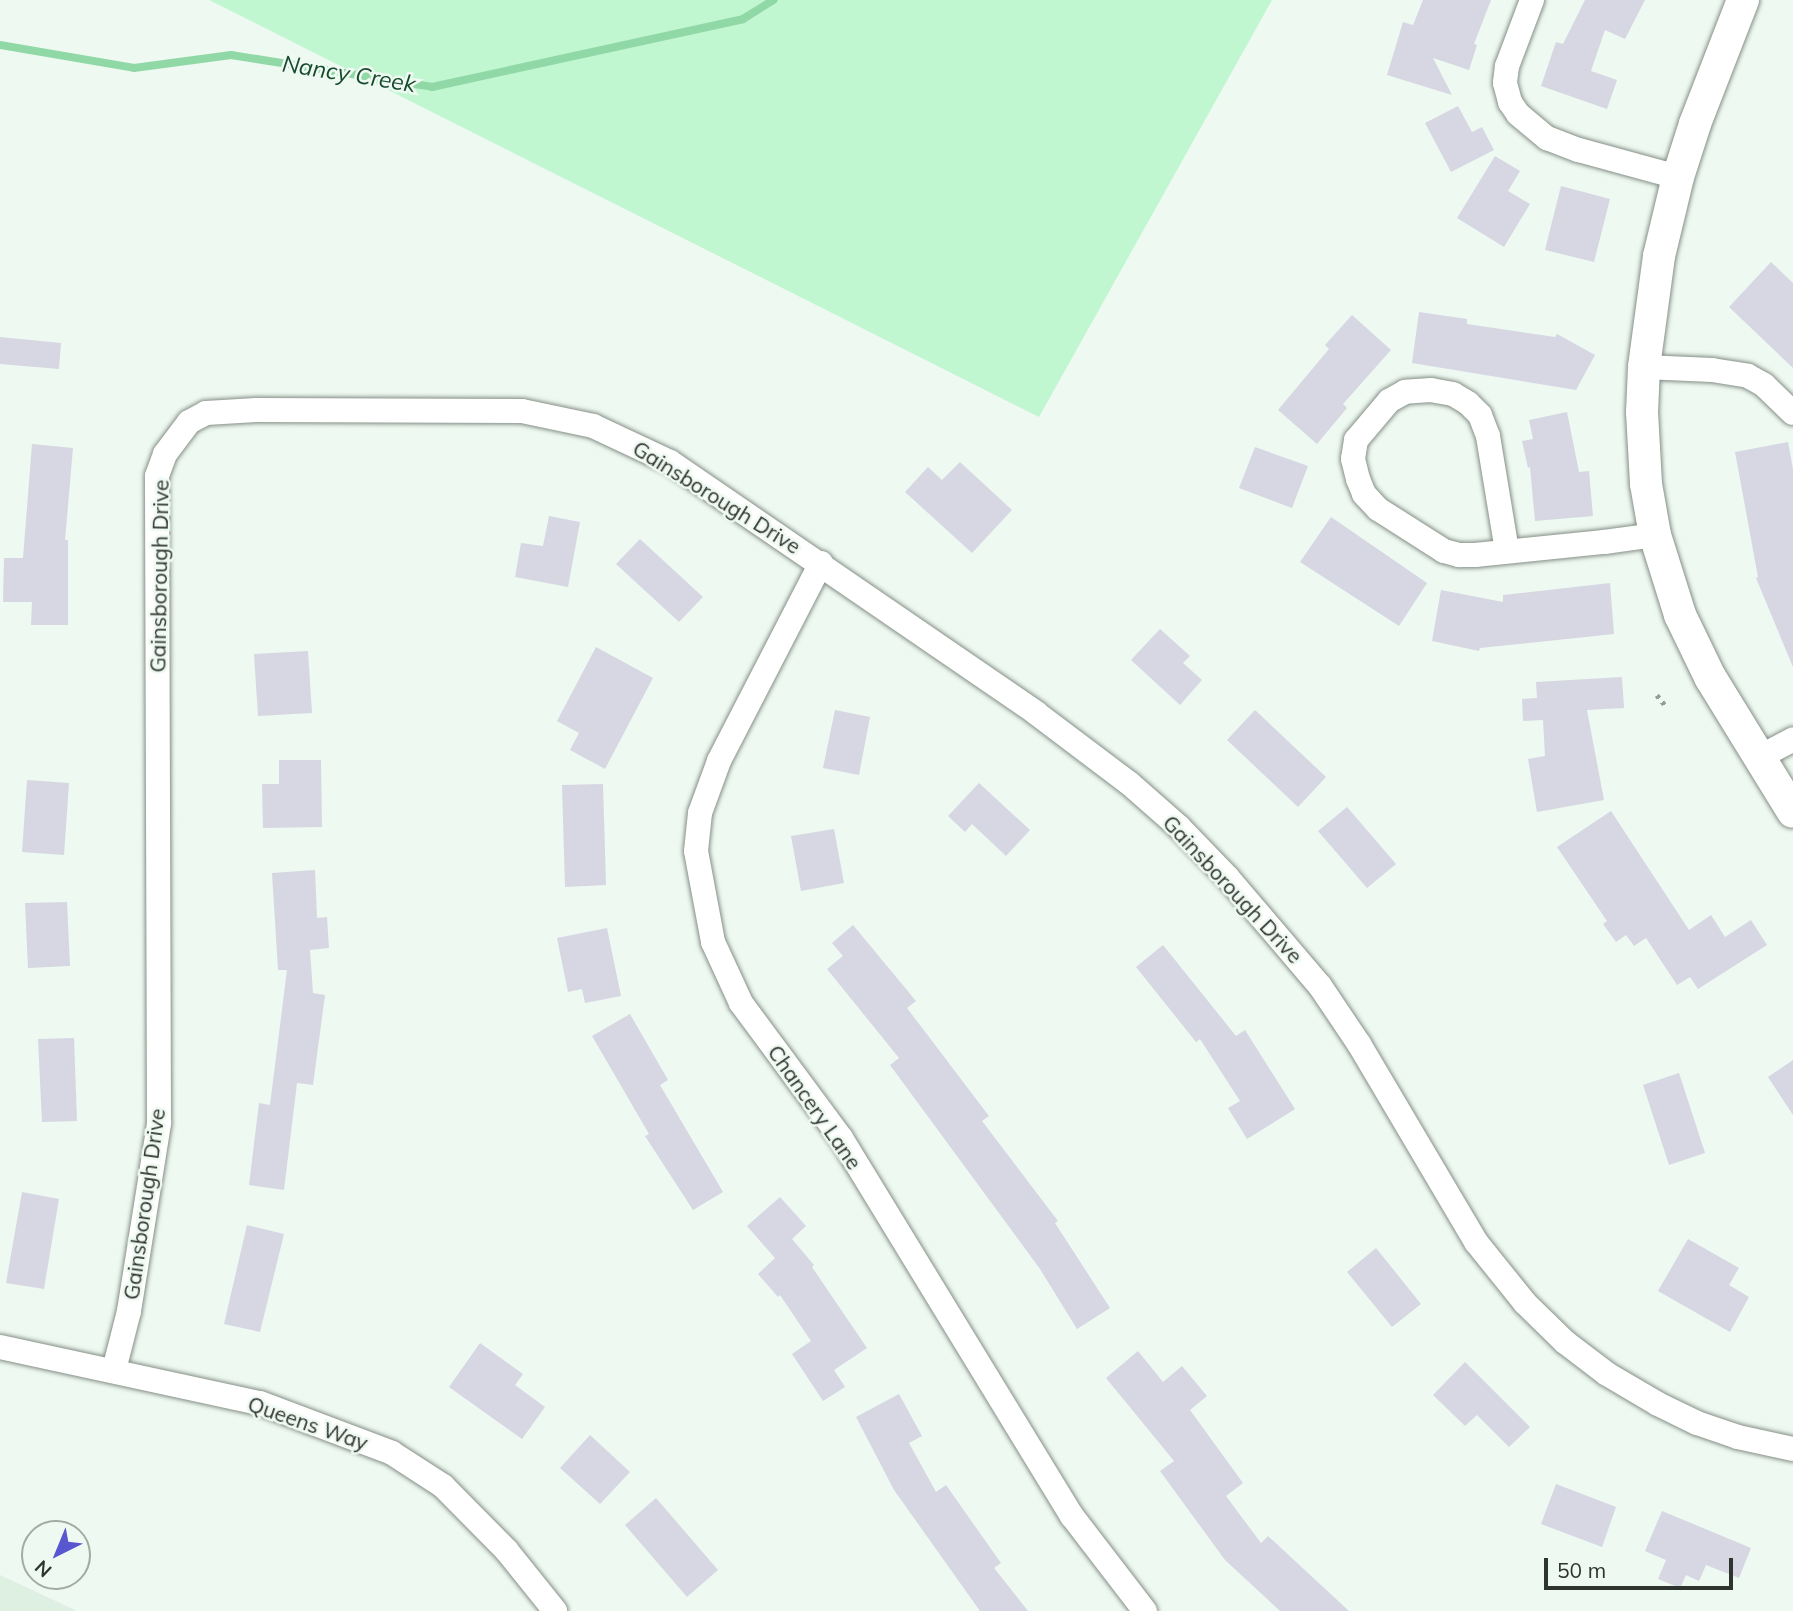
<!DOCTYPE html>
<html>
<head>
<meta charset="utf-8">
<style>
	body { margin:0 }
	#map { position:relative; width:1793px; height:1611px; overflow:hidden; background:#eef9f1; font-family:Mulish,sans-serif }
	div>[style] { position:absolute }
	[style*='--x'] { left:calc(var(--x)*1px); top:calc(var(--y)*1px); width:calc(var(--w)*1px); rotate:calc(var(--a)*1deg) }
	.built>* { inset:0; background:#def0e2 }
	.green>* { inset:0; background:#c0f6d0 }
	.stream>* { height:8px; margin:-4px; padding:0 4px; transform-origin:4px; border-radius:4px; background:#91d8a7 }
	.building>* { inset:0; background:#d6d7e3 }
	.path>* { height:4.5px; margin-top:-2.25px; transform-origin:0; background:repeating-linear-gradient(90deg,#959d97 0 3.5px,transparent 0 8.5px) }
	.roads { filter:drop-shadow(0 0 2px #858f87) drop-shadow(0 0 2px #858f87) }
	.minor>* { height:24px; margin:-12px; padding:0 12px; transform-origin:12px; border-radius:12px; background:#fff }
	.tertiary>* { height:32px; margin:-16px; padding:0 16px; transform-origin:16px; border-radius:16px; background:#fff }
	span { translate:-50% -50%; white-space:nowrap; text-align:center; line-height:1.15; -webkit-text-stroke:5px #eef9f1; paint-order:stroke }
	.street-label { font-size:21px; color:#303431 }
	.water-label { font-size:23px; color:#154a2b; font-style:italic }
	.north { position:absolute; left:21px; top:1520px; width:70px; height:70px; box-sizing:border-box; background:#eef9f1; border:2px solid #a2aaa4; border-radius:50%; rotate:223deg; font-size:19px; font-weight:700; line-height:28px; text-align:center; color:#303431 }
	.north::after { content:''; display:block; margin:auto; width:24px; height:32px; background:#5957cf; clip-path:polygon(50% 0,100% 100%,50% 72%,0 100%) }
	.scale { position:absolute; left:1544px; top:1558px; width:189px; height:32px; box-sizing:border-box; border:4px solid #303431; border-top:0; padding-left:9px; font-size:21px; line-height:24px; white-space:nowrap; color:#303431; -webkit-text-stroke:5px #eef9f1; paint-order:stroke }
</style>
</head>
<body>
<div id="map">
	<div class="built">
		<i style="clip-path:polygon(0 1575px,77px 1611px,0 1611px)"></i>
	</div>
	<div class="green">
		<i style="clip-path:polygon(209px 0,1272px 0,1039px 417px)"></i>
	</div>
	<div class="stream">
		<i style="--x:0;--y:45;--w:136;--a:9.7"></i>
		<i style="--x:134;--y:68;--w:98;--a:-7.6"></i>
		<i style="--x:231;--y:55;--w:204;--a:9"></i>
		<i style="--x:432;--y:87;--w:318;--a:-12.3"></i>
		<i style="--x:743;--y:19;--w:36;--a:-32"></i>
	</div>
	<div class="building">
		<i style="clip-path:polygon(1423px 0,1491px 0,1474px 44px,1477px 45px,1469px 70px,1433px 58px,1452px 95px,1387px 75px,1403px 22px,1413px 25px)"></i>
		<i style="clip-path:polygon(1585px 0,1645px 0,1625px 39px,1605px 30px,1591px 71px,1617px 80px,1607px 109px,1541px 86px,1556px 42px,1563px 44px)"></i>
		<i style="clip-path:polygon(1458px 106px,1472px 132px,1482px 127px,1494px 150px,1451px 172px,1425px 123px)"></i>
		<i style="clip-path:polygon(1495px 156px,1520px 171px,1508px 191px,1530px 204px,1504px 247px,1457px 218px)"></i>
		<i style="clip-path:polygon(1561px 186px,1610px 199px,1594px 262px,1545px 250px)"></i>
		<i style="clip-path:polygon(1771px 262px,1793px 283px,1793px 368px,1729px 307px)"></i>
		<i style="clip-path:polygon(1419px 312px,1467px 319px,1467px 324px,1555px 337px,1557px 334px,1595px 355px,1576px 390px,1412px 363px)"></i>
		<i style="clip-path:polygon(1352px 315px,1391px 350px,1343px 404px,1347px 408px,1317px 444px,1278px 410px,1329px 349px,1325px 345px)"></i>
		<i style="clip-path:polygon(0 337px,61px 343px,59px 369px,0 364px)"></i>
		<i style="clip-path:polygon(1567px 412px,1579px 472px,1589px 471px,1593px 516px,1535px 521px,1530px 467px,1528px 468px,1522px 441px,1533px 439px,1529px 420px)"></i>
		<i style="clip-path:polygon(1788px 442px,1793px 469px,1793px 667px,1756px 578px,1758px 577px,1735px 452px)"></i>
		<i style="clip-path:polygon(32px 444px,73px 448px,65px 540px,68px 540px,68px 625px,31px 625px,32px 602px,3px 602px,4px 558px,23px 558px)"></i>
		<i style="clip-path:polygon(1255px 447px,1308px 466px,1292px 508px,1239px 488px)"></i>
		<i style="clip-path:polygon(960px 462px,1012px 510px,972px 553px,905px 492px,928px 467px,942px 480px)"></i>
		<i style="clip-path:polygon(549px 516px,580px 522px,568px 587px,515px 577px,521px 543px,543px 546px)"></i>
		<i style="clip-path:polygon(1331px 517px,1427px 583px,1399px 626px,1300px 562px)"></i>
		<i style="clip-path:polygon(640px 539px,703px 597px,679px 622px,616px 564px)"></i>
		<i style="clip-path:polygon(1610px 583px,1614px 634px,1480px 648px,1479px 651px,1432px 641px,1441px 590px,1503px 602px,1503px 595px)"></i>
		<i style="clip-path:polygon(1160px 629px,1190px 656px,1183px 663px,1202px 680px,1180px 705px,1131px 660px)"></i>
		<i style="clip-path:polygon(596px 647px,653px 678px,605px 769px,570px 750px,579px 733px,557px 721px)"></i>
		<i style="clip-path:polygon(308px 651px,312px 713px,258px 716px,254px 654px)"></i>
		<i style="clip-path:polygon(1622px 677px,1624px 708px,1587px 710px,1604px 800px,1537px 812px,1528px 759px,1545px 756px,1543px 720px,1523px 721px,1522px 699px,1537px 698px,1536px 682px)"></i>
		<i style="clip-path:polygon(835px 710px,870px 717px,859px 775px,823px 768px)"></i>
		<i style="clip-path:polygon(1255px 710px,1326px 777px,1298px 807px,1227px 740px)"></i>
		<i style="clip-path:polygon(279px 760px,321px 760px,322px 827px,263px 828px,262px 784px,279px 784px)"></i>
		<i style="clip-path:polygon(27px 780px,69px 783px,64px 855px,22px 852px)"></i>
		<i style="clip-path:polygon(979px 783px,1030px 830px,1006px 856px,972px 824px,965px 832px,948px 816px)"></i>
		<i style="clip-path:polygon(603px 784px,606px 885px,565px 887px,562px 785px)"></i>
		<i style="clip-path:polygon(1347px 807px,1396px 864px,1367px 888px,1318px 831px)"></i>
		<i style="clip-path:polygon(1611px 811px,1689px 930px,1711px 915px,1725px 937px,1751px 920px,1767px 945px,1698px 989px,1690px 977px,1677px 985px,1646px 938px,1634px 946px,1626px 935px,1616px 942px,1603px 924px,1607px 921px,1557px 847px)"></i>
		<i style="clip-path:polygon(834px 829px,844px 883px,801px 891px,791px 836px)"></i>
		<i style="clip-path:polygon(315px 870px,317px 918px,327px 917px,329px 948px,310px 950px,313px 993px,325px 995px,313px 1085px,297px 1083px,284px 1190px,249px 1185px,259px 1103px,270px 1105px,287px 970px,278px 970px,272px 873px)"></i>
		<i style="clip-path:polygon(67px 902px,70px 966px,28px 968px,25px 903px)"></i>
		<i style="clip-path:polygon(853px 925px,916px 1001px,907px 1008px,989px 1116px,982px 1121px,1058px 1221px,1055px 1223px,1110px 1308px,1077px 1329px,1040px 1269px,890px 1065px,899px 1058px,827px 969px,843px 956px,832px 943px)"></i>
		<i style="clip-path:polygon(607px 928px,621px 996px,585px 1003px,582px 989px,568px 992px,557px 938px)"></i>
		<i style="clip-path:polygon(1163px 945px,1236px 1036px,1245px 1030px,1295px 1109px,1247px 1139px,1228px 1108px,1240px 1101px,1200px 1039px,1196px 1042px,1136px 967px)"></i>
		<i style="clip-path:polygon(630px 1014px,668px 1080px,660px 1085px,723px 1192px,693px 1210px,645px 1136px,649px 1134px,592px 1036px)"></i>
		<i style="clip-path:polygon(74px 1038px,77px 1121px,42px 1122px,38px 1039px)"></i>
		<i style="clip-path:polygon(1793px 1060px,1793px 1115px,1768px 1077px)"></i>
		<i style="clip-path:polygon(1679px 1073px,1705px 1153px,1669px 1165px,1643px 1085px)"></i>
		<i style="clip-path:polygon(22px 1192px,59px 1199px,44px 1289px,6px 1283px)"></i>
		<i style="clip-path:polygon(780px 1197px,806px 1226px,792px 1239px,814px 1265px,812px 1267px,867px 1348px,834px 1370px,845px 1387px,823px 1401px,792px 1354px,811px 1341px,780px 1295px,778px 1297px,758px 1274px,775px 1258px,747px 1226px)"></i>
		<i style="clip-path:polygon(247px 1225px,284px 1234px,260px 1332px,224px 1324px)"></i>
		<i style="clip-path:polygon(1688px 1239px,1739px 1268px,1729px 1285px,1749px 1297px,1730px 1332px,1658px 1291px)"></i>
		<i style="clip-path:polygon(1376px 1248px,1421px 1304px,1392px 1327px,1347px 1272px)"></i>
		<i style="clip-path:polygon(480px 1343px,523px 1374px,515px 1385px,545px 1407px,522px 1439px,449px 1387px)"></i>
		<i style="clip-path:polygon(1138px 1351px,1163px 1382px,1182px 1366px,1207px 1396px,1190px 1410px,1243px 1483px,1226px 1496px,1261px 1543px,1268px 1536px,1349px 1611px,1280px 1611px,1225px 1560px,1160px 1471px,1174px 1461px,1106px 1378px)"></i>
		<i style="clip-path:polygon(1465px 1362px,1530px 1427px,1509px 1447px,1477px 1415px,1465px 1426px,1433px 1395px)"></i>
		<i style="clip-path:polygon(899px 1394px,922px 1436px,909px 1443px,936px 1492px,946px 1485px,1001px 1563px,994px 1568px,1028px 1611px,980px 1611px,894px 1490px,856px 1417px)"></i>
		<i style="clip-path:polygon(590px 1435px,630px 1472px,600px 1504px,560px 1468px)"></i>
		<i style="clip-path:polygon(1556px 1484px,1616px 1507px,1602px 1547px,1541px 1524px)"></i>
		<i style="clip-path:polygon(656px 1498px,718px 1570px,687px 1597px,625px 1525px)"></i>
		<i style="clip-path:polygon(1662px 1511px,1751px 1548px,1739px 1578px,1706px 1565px,1699px 1581px,1686px 1575px,1680px 1588px,1658px 1579px,1666px 1560px,1645px 1551px)"></i>
	</div>
	<div class="path">
		<i style="--x:1657;--y:695;--w:13;--a:51"></i>
	</div>
	<div class="roads">
		<div class="minor">
			<i style="--x:1532;--y:0;--w:71;--a:110.7"></i>
			<i style="--x:1507;--y:66;--w:17;--a:97"></i>
			<i style="--x:1505;--y:83;--w:20;--a:75"></i>
			<i style="--x:1510;--y:102;--w:14;--a:56"></i>
			<i style="--x:1518;--y:114;--w:38;--a:40"></i>
			<i style="--x:1547;--y:138;--w:34;--a:21"></i>
			<i style="--x:1579;--y:150;--w:103;--a:15.3"></i>
			<i style="--x:1644;--y:367;--w:68;--a:2.5"></i>
			<i style="--x:1712;--y:370;--w:36;--a:9"></i>
			<i style="--x:1748;--y:376;--w:18;--a:29"></i>
			<i style="--x:1764;--y:385;--w:40;--a:44"></i>
			<i style="--x:1507;--y:551;--w:117;--a:-99.4"></i>
			<i style="--x:1488;--y:436;--w:22;--a:-111"></i>
			<i style="--x:1480;--y:415;--w:17;--a:-135"></i>
			<i style="--x:1468;--y:403;--w:17;--a:-149"></i>
			<i style="--x:1453;--y:394;--w:22;--a:-170"></i>
			<i style="--x:1431;--y:390;--w:26;--a:176"></i>
			<i style="--x:1405;--y:392;--w:18;--a:151"></i>
			<i style="--x:1389;--y:401;--w:51;--a:130.2"></i>
			<i style="--x:1356;--y:440;--w:19;--a:99"></i>
			<i style="--x:1353;--y:459;--w:21;--a:76"></i>
			<i style="--x:1358;--y:479;--w:16;--a:68"></i>
			<i style="--x:1364;--y:494;--w:21;--a:47"></i>
			<i style="--x:1378;--y:509;--w:78;--a:32.5"></i>
			<i style="--x:1444;--y:551;--w:16;--a:15"></i>
			<i style="--x:1459;--y:555;--w:16;--a:0"></i>
			<i style="--x:1475;--y:555;--w:130;--a:-5.8"></i>
			<i style="--x:1604;--y:542;--w:51;--a:-7.8"></i>
			<i style="--x:821;--y:563;--w:223;--a:117.3"></i>
			<i style="--x:719;--y:761;--w:55;--a:110.1"></i>
			<i style="--x:700;--y:813;--w:38;--a:96"></i>
			<i style="--x:696;--y:851;--w:93;--a:79.4"></i>
			<i style="--x:713;--y:942;--w:67;--a:65.3"></i>
			<i style="--x:741;--y:1003;--w:168;--a:53.5"></i>
			<i style="--x:841;--y:1138;--w:443;--a:58.6"></i>
			<i style="--x:1072;--y:1516;--w:120;--a:52.5"></i>
			<i style="--x:1758;--y:758;--w:40;--a:-28"></i>
			<i style="--x:0;--y:1347;--w:266;--a:12.2"></i>
			<i style="--x:260;--y:1403;--w:141;--a:20.7"></i>
			<i style="--x:392;--y:1453;--w:61;--a:32.9"></i>
			<i style="--x:443;--y:1486;--w:91;--a:45.4"></i>
			<i style="--x:507;--y:1551;--w:77;--a:51.3"></i>
			<i style="--x:114;--y:1370;--w:61;--a:-75.7"></i>
			<i style="--x:129;--y:1311;--w:190;--a:-80.9"></i>
			<i style="--x:159;--y:1123;--w:647;--a:-90.18"></i>
			<i style="--x:157;--y:476;--w:23;--a:-70"></i>
			<i style="--x:165;--y:454;--w:40;--a:-53"></i>
			<i style="--x:189;--y:422;--w:19;--a:-28"></i>
			<i style="--x:206;--y:413;--w:50;--a:-3.4"></i>
			<i style="--x:256;--y:410;--w:266;--a:0.2"></i>
			<i style="--x:522;--y:411;--w:73;--a:11.9"></i>
			<i style="--x:593;--y:426;--w:85;--a:25.1"></i>
			<i style="--x:670;--y:462;--w:444;--a:34.4"></i>
			<i style="--x:1036;--y:713;--w:116;--a:37"></i>
			<i style="--x:1129;--y:783;--w:67;--a:41.3"></i>
			<i style="--x:1179;--y:827;--w:71;--a:46.1"></i>
			<i style="--x:1228;--y:878;--w:142;--a:49.6"></i>
			<i style="--x:1320;--y:986;--w:70;--a:56.1"></i>
			<i style="--x:1359;--y:1044;--w:230;--a:59.4"></i>
			<i style="--x:1476;--y:1242;--w:78;--a:51.2"></i>
			<i style="--x:1525;--y:1303;--w:56;--a:44.3"></i>
			<i style="--x:1565;--y:1342;--w:53;--a:37.3"></i>
			<i style="--x:1607;--y:1374;--w:59;--a:30.5"></i>
			<i style="--x:1658;--y:1404;--w:43;--a:26"></i>
			<i style="--x:1697;--y:1423;--w:43;--a:18.9"></i>
			<i style="--x:1738;--y:1437;--w:56;--a:12.3"></i>
		</div>
		<div class="tertiary">
			<i style="--x:1743;--y:0;--w:133;--a:111.2"></i>
			<i style="--x:1695;--y:124;--w:56;--a:107.8"></i>
			<i style="--x:1678;--y:177;--w:81;--a:103.5"></i>
			<i style="--x:1659;--y:256;--w:112;--a:97.7"></i>
			<i style="--x:1644;--y:367;--w:45;--a:92.5"></i>
			<i style="--x:1642;--y:412;--w:72;--a:86.8"></i>
			<i style="--x:1646;--y:484;--w:52;--a:80"></i>
			<i style="--x:1655;--y:535;--w:84;--a:72.6"></i>
			<i style="--x:1680;--y:615;--w:69;--a:64.2"></i>
			<i style="--x:1710;--y:677;--w:158;--a:58.4"></i>
		</div>
	</div>
	<div class="street-label">
		<span style="left:717px;top:497px;rotate:32deg">Gainsborough Drive</span>
		<span style="left:159px;top:576px;rotate:-89deg">Gainsborough Drive</span>
		<span style="left:1233px;top:889px;rotate:47deg">Gainsborough Drive</span>
		<span style="left:815px;top:1107px;rotate:55deg">Chancery Lane</span>
		<span style="left:144px;top:1204px;rotate:-82deg">Gainsborough Drive</span>
		<span style="left:308px;top:1423px;rotate:19deg">Queens Way</span>
	</div>
	<div class="water-label">
		<span style="left:349px;top:74px;rotate:9deg">Nancy Creek</span>
	</div>
	<div class="north">N</div>
	<div class="scale">50 m</div>
</div>
</body>
</html>
